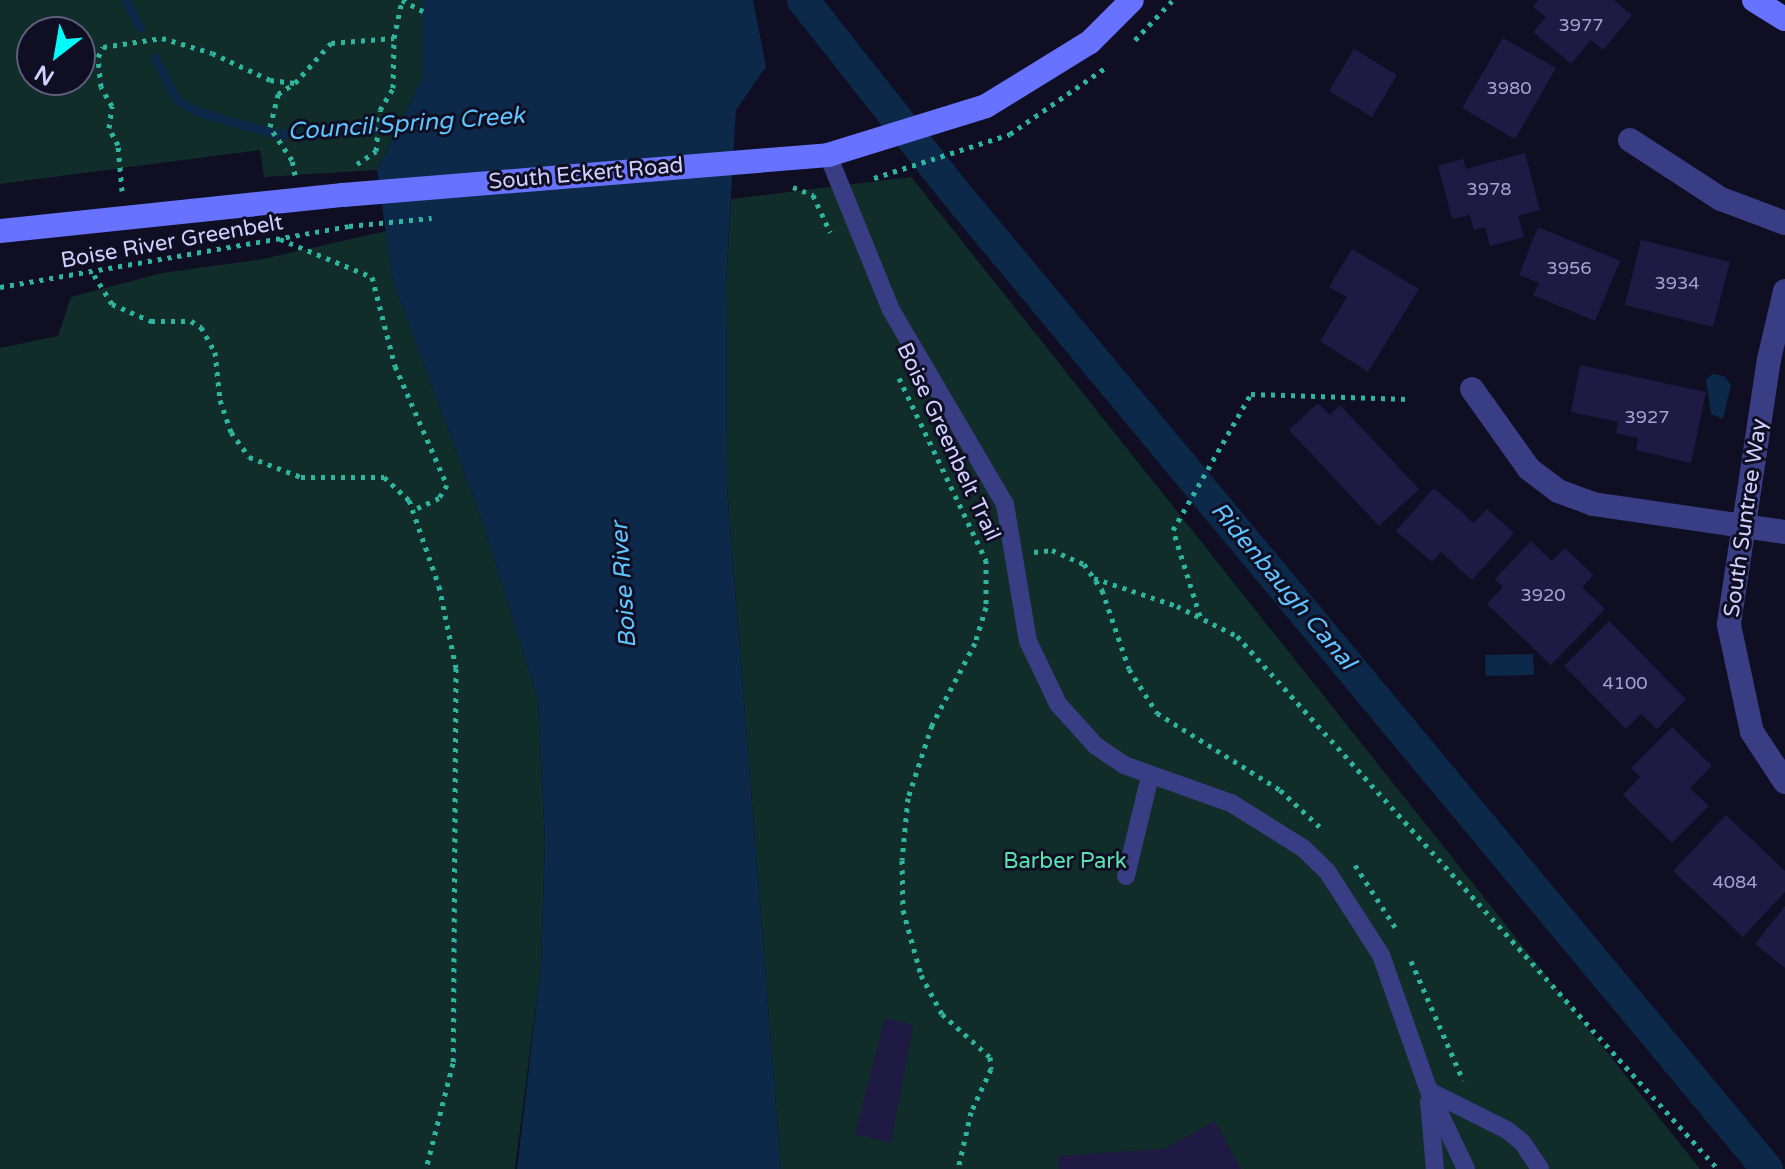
<!DOCTYPE html>
<html>
<head>
<meta charset="utf-8">
<style>
	body { margin:0 }
	#map { position:relative; width:1785px; height:1169px; overflow:hidden; background:#0f0e23; font-family:"Varela Round",sans-serif }
	div>[style] { position:absolute }
	[style*='--x'] { left:calc(var(--x)*1px); top:calc(var(--y)*1px); width:calc(var(--w)*1px); rotate:calc(var(--a)*1deg) }
	.green>* { inset:0; background:#112d29 }
	.water>* { inset:0; background:#0c2949 }
	.stream>* { height:9px; margin:-4.5px; padding:0 4.5px; transform-origin:4.5px; border-radius:4.5px; background:#0c2949 }
	.canal>* { height:32px; margin:-16px; padding:0 16px; transform-origin:16px; border-radius:16px; background:#0c2949 }
	.building>* { inset:0; background:#1e1a44 }
	.path>* { height:5px; margin-top:-2.5px; transform-origin:0; background:repeating-linear-gradient(90deg,#2eb59f 0 4px,transparent 0 10px) }
	.lane>* { height:18px; margin:-9px; padding:0 9px; transform-origin:9px; border-radius:9px; background:#393d83 }
	.street>* { height:24px; margin:-12px; padding:0 12px; transform-origin:12px; border-radius:12px; background:#393d83 }
	.secondary>* { height:24px; margin:-12px; padding:0 12px; transform-origin:12px; border-radius:12px; background:#6773ff }
	span { translate:-50% -50%; white-space:nowrap; text-align:center; line-height:1.15; -webkit-text-stroke:6px #0f0e23; paint-order:stroke }
	.number-label { font-size:18px; color:#a4a2d0 }
	.number-label span { -webkit-text-stroke-width:0 }
	.street-label { font-size:22px; color:#d1d0ff }
	.park-label { font-size:22px; color:#5be0b1 }
	.water-label { font-size:24px; color:#5ec5ff; font-style:italic }
	.north { position:absolute; left:16px; top:16px; width:80px; height:80px; box-sizing:border-box; background:#0f0e23; border:2px solid #5d5c7b; border-radius:50%; rotate:211deg; font-size:22px; font-weight:700; line-height:32px; text-align:center; color:#d1d0ff }
	.north::after { content:''; display:block; margin:auto; width:28px; height:36px; background:#00fbfa; clip-path:polygon(50% 0,100% 100%,50% 72%,0 100%) }
</style>
</head>
<body>
<div id="map">
	<div class="green">
		<i style="clip-path:polygon(evenodd,0 0,423px 0,423px 76px,377px 170px,264px 177px,260px 150px,0 184px,0 0,32px 32px,80px 32px,80px 80px,32px 80px,32px 32px)"></i>
		<i style="clip-path:polygon(911px 177px,1700px 1169px,781px 1169px,727px 487px,726px 284px,731px 199px)"></i>
		<i style="clip-path:polygon(386px 231px,393px 282px,483px 523px,538px 700px,545px 842px,541px 965px,515px 1169px,0 1169px,0 348px,58px 336px,71px 297px,162px 273px,263px 259px)"></i>
	</div>
	<div class="water">
		<i style="clip-path:polygon(423px 0,753px 0,766px 67px,736px 110px,726px 284px,727px 487px,781px 1169px,517px 1169px,541px 965px,545px 842px,538px 700px,483px 523px,393px 282px,377px 170px,423px 76px)"></i>
		<i style="clip-path:polygon(1713px 374px,1724px 376px,1731px 385px,1723px 419px,1711px 414px,1706px 380px)"></i>
		<i style="clip-path:polygon(1533px 654px,1534px 675px,1486px 676px,1485px 655px)"></i>
	</div>
	<div class="stream">
		<i style="--x:125;--y:0;--w:32;--a:62"></i>
		<i style="--x:154;--y:57;--w:49;--a:61.9"></i>
		<i style="--x:177;--y:100;--w:21;--a:31"></i>
		<i style="--x:195;--y:111;--w:80;--a:15.9"></i>
		<i style="--x:272;--y:133;--w:41;--a:2.8"></i>
		<i style="--x:313;--y:135;--w:93;--a:-4.9"></i>
	</div>
	<div class="canal">
		<i style="--x:803;--y:0;--w:256;--a:51.7"></i>
		<i style="--x:962;--y:201;--w:1259;--a:50.25"></i>
	</div>
	<div class="building">
		<i style="clip-path:polygon(1538px 0,1614px 0,1632px 15px,1603px 50px,1591px 40px,1571px 64px,1533px 32px,1546px 17px,1533px 7px)"></i>
		<i style="clip-path:polygon(1503px 38px,1556px 68px,1515px 139px,1462px 108px)"></i>
		<i style="clip-path:polygon(1354px 49px,1397px 75px,1372px 117px,1329px 91px)"></i>
		<i style="clip-path:polygon(1525px 153px,1540px 210px,1518px 216px,1524px 237px,1490px 246px,1485px 227px,1474px 230px,1470px 215px,1452px 219px,1438px 166px,1463px 159px,1466px 169px)"></i>
		<i style="clip-path:polygon(1538px 227px,1620px 261px,1595px 321px,1533px 295px,1539px 283px,1519px 275px)"></i>
		<i style="clip-path:polygon(1641px 240px,1730px 262px,1713px 327px,1625px 305px)"></i>
		<i style="clip-path:polygon(1352px 249px,1419px 289px,1368px 372px,1320px 341px,1347px 297px,1329px 287px)"></i>
		<i style="clip-path:polygon(1580px 365px,1706px 392px,1691px 463px,1636px 450px,1638px 438px,1616px 433px,1618px 422px,1571px 412px)"></i>
		<i style="clip-path:polygon(1318px 403px,1330px 415px,1340px 405px,1419px 489px,1379px 526px,1289px 430px)"></i>
		<i style="clip-path:polygon(1434px 488px,1474px 523px,1487px 509px,1514px 533px,1472px 580px,1441px 552px,1432px 562px,1396px 531px)"></i>
		<i style="clip-path:polygon(1531px 541px,1552px 561px,1565px 548px,1593px 575px,1582px 587px,1605px 609px,1551px 665px,1487px 604px,1503px 587px,1495px 579px)"></i>
		<i style="clip-path:polygon(1609px 621px,1686px 699px,1657px 729px,1641px 714px,1626px 729px,1564px 666px)"></i>
		<i style="clip-path:polygon(1672px 727px,1712px 766px,1690px 788px,1709px 806px,1672px 843px,1623px 795px,1640px 777px,1631px 768px)"></i>
		<i style="clip-path:polygon(1726px 815px,1785px 871px,1785px 892px,1743px 937px,1673px 871px)"></i>
		<i style="clip-path:polygon(1785px 906px,1785px 968px,1755px 944px)"></i>
		<i style="clip-path:polygon(885px 1018px,913px 1025px,891px 1143px,855px 1134px)"></i>
		<i style="clip-path:polygon(1215px 1121px,1241px 1169px,1059px 1169px,1058px 1156px,1164px 1149px)"></i>
	</div>
	<div class="path">
		<i style="--x:402;--y:0;--w:24;--a:28"></i>
		<i style="--x:1135;--y:40;--w:55;--a:-46.5"></i>
		<i style="--x:357;--y:164;--w:23;--a:-34"></i>
		<i style="--x:376;--y:151;--w:41;--a:-84.4"></i>
		<i style="--x:380;--y:110;--w:26;--a:-59"></i>
		<i style="--x:393;--y:88;--w:50;--a:-88.9"></i>
		<i style="--x:394;--y:38;--w:39;--a:-78"></i>
		<i style="--x:295;--y:175;--w:15;--a:-101"></i>
		<i style="--x:292;--y:160;--w:40;--a:-124"></i>
		<i style="--x:270;--y:127;--w:34;--a:-76"></i>
		<i style="--x:278;--y:94;--w:20;--a:-33"></i>
		<i style="--x:295;--y:83;--w:54;--a:-48"></i>
		<i style="--x:331;--y:43;--w:63;--a:-4.5"></i>
		<i style="--x:874;--y:178;--w:143;--a:-17.9"></i>
		<i style="--x:1010;--y:134;--w:119;--a:-34.8"></i>
		<i style="--x:793;--y:187;--w:22;--a:22"></i>
		<i style="--x:813;--y:195;--w:41;--a:65.3"></i>
		<i style="--x:122;--y:191;--w:46;--a:-95"></i>
		<i style="--x:118;--y:145;--w:19;--a:-118"></i>
		<i style="--x:109;--y:128;--w:22;--a:-82"></i>
		<i style="--x:112;--y:106;--w:22;--a:-120"></i>
		<i style="--x:101;--y:87;--w:30;--a:-96"></i>
		<i style="--x:98;--y:57;--w:11;--a:-63"></i>
		<i style="--x:103;--y:47;--w:60;--a:-8.7"></i>
		<i style="--x:162;--y:38;--w:52;--a:16.7"></i>
		<i style="--x:212;--y:53;--w:64;--a:25"></i>
		<i style="--x:270;--y:80;--w:25;--a:7"></i>
		<i style="--x:280;--y:239;--w:100;--a:22.4"></i>
		<i style="--x:372;--y:277;--w:92;--a:75.5"></i>
		<i style="--x:395;--y:366;--w:130;--a:66.4"></i>
		<i style="--x:447;--y:485;--w:15;--a:122"></i>
		<i style="--x:439;--y:498;--w:29;--a:155"></i>
		<i style="--x:94;--y:275;--w:34;--a:58"></i>
		<i style="--x:112;--y:304;--w:43;--a:23.6"></i>
		<i style="--x:151;--y:321;--w:40;--a:0"></i>
		<i style="--x:191;--y:321;--w:12;--a:31"></i>
		<i style="--x:201;--y:327;--w:29;--a:61"></i>
		<i style="--x:215;--y:352;--w:48;--a:84.1"></i>
		<i style="--x:220;--y:400;--w:34;--a:71"></i>
		<i style="--x:231;--y:432;--w:31;--a:54"></i>
		<i style="--x:249;--y:457;--w:56;--a:21"></i>
		<i style="--x:301;--y:477;--w:83;--a:0"></i>
		<i style="--x:384;--y:477;--w:34;--a:43"></i>
		<i style="--x:409;--y:500;--w:91;--a:70.8"></i>
		<i style="--x:439;--y:586;--w:84;--a:78.3"></i>
		<i style="--x:456;--y:668;--w:395;--a:90.4"></i>
		<i style="--x:453;--y:1063;--w:109;--a:104.3"></i>
		<i style="--x:0;--y:287;--w:354;--a:-9.9"></i>
		<i style="--x:349;--y:226;--w:83;--a:-5.5"></i>
		<i style="--x:899;--y:378;--w:202;--a:64.5"></i>
		<i style="--x:986;--y:560;--w:47;--a:90"></i>
		<i style="--x:986;--y:607;--w:38;--a:107"></i>
		<i style="--x:975;--y:643;--w:93;--a:117.7"></i>
		<i style="--x:932;--y:725;--w:77;--a:108.2"></i>
		<i style="--x:908;--y:798;--w:62;--a:95.5"></i>
		<i style="--x:902;--y:860;--w:50;--a:88.9"></i>
		<i style="--x:903;--y:910;--w:67;--a:74.5"></i>
		<i style="--x:921;--y:975;--w:44;--a:61.7"></i>
		<i style="--x:942;--y:1014;--w:64;--a:41.9"></i>
		<i style="--x:990;--y:1057;--w:12;--a:85"></i>
		<i style="--x:991;--y:1069;--w:47;--a:114.9"></i>
		<i style="--x:971;--y:1112;--w:58;--a:102.8"></i>
		<i style="--x:1034;--y:552;--w:18;--a:-6"></i>
		<i style="--x:1052;--y:550;--w:35;--a:24"></i>
		<i style="--x:1084;--y:564;--w:32;--a:55"></i>
		<i style="--x:1102;--y:590;--w:83;--a:71.1"></i>
		<i style="--x:1129;--y:669;--w:52;--a:57.5"></i>
		<i style="--x:1157;--y:713;--w:145;--a:32"></i>
		<i style="--x:1280;--y:790;--w:56;--a:42.8"></i>
		<i style="--x:1094;--y:578;--w:88;--a:18.6"></i>
		<i style="--x:1177;--y:606;--w:67;--a:26.6"></i>
		<i style="--x:1237;--y:636;--w:718;--a:47.94"></i>
		<i style="--x:1200;--y:616;--w:90;--a:-107.4"></i>
		<i style="--x:1173;--y:530;--w:157;--a:-60.2"></i>
		<i style="--x:1251;--y:394;--w:158;--a:1.8"></i>
		<i style="--x:1355;--y:865;--w:74;--a:57.2"></i>
		<i style="--x:1411;--y:961;--w:130;--a:66.4"></i>
	</div>
	<div class="lane">
		<i style="--x:828;--y:155;--w:167;--a:67.9"></i>
		<i style="--x:891;--y:310;--w:225;--a:59.6"></i>
		<i style="--x:1005;--y:504;--w:139;--a:80.5"></i>
		<i style="--x:1028;--y:641;--w:70;--a:64.5"></i>
		<i style="--x:1058;--y:704;--w:57;--a:47.9"></i>
		<i style="--x:1096;--y:746;--w:34;--a:34"></i>
		<i style="--x:1124;--y:765;--w:114;--a:19.6"></i>
		<i style="--x:1231;--y:803;--w:85;--a:32"></i>
		<i style="--x:1303;--y:848;--w:33;--a:44"></i>
		<i style="--x:1327;--y:871;--w:100;--a:57.3"></i>
		<i style="--x:1381;--y:955;--w:144;--a:70.6"></i>
		<i style="--x:1429;--y:1091;--w:86;--a:64.6"></i>
		<i style="--x:1126;--y:876;--w:103;--a:-76.5"></i>
		<i style="--x:1429;--y:1091;--w:87;--a:26.6"></i>
		<i style="--x:1507;--y:1130;--w:19;--a:39"></i>
		<i style="--x:1522;--y:1142;--w:32;--a:56"></i>
		<i style="--x:1429;--y:1102;--w:67;--a:84.9"></i>
	</div>
	<div class="street">
		<i style="--x:1630;--y:140;--w:108;--a:33"></i>
		<i style="--x:1721;--y:199;--w:68;--a:20.6"></i>
		<i style="--x:1785;--y:291;--w:70;--a:103.2"></i>
		<i style="--x:1769;--y:359;--w:269;--a:98.6"></i>
		<i style="--x:1729;--y:625;--w:109;--a:77.9"></i>
		<i style="--x:1752;--y:732;--w:60;--a:56.6"></i>
		<i style="--x:1472;--y:389;--w:98;--a:54.5"></i>
		<i style="--x:1529;--y:469;--w:36;--a:37"></i>
		<i style="--x:1558;--y:491;--w:37;--a:20"></i>
		<i style="--x:1593;--y:504;--w:194;--a:8.3"></i>
	</div>
	<div class="secondary">
		<i style="--x:1754;--y:0;--w:36;--a:32"></i>
		<i style="--x:0;--y:231;--w:345;--a:-6"></i>
		<i style="--x:343;--y:195;--w:487;--a:-4.7"></i>
		<i style="--x:828;--y:155;--w:165;--a:-17.2"></i>
		<i style="--x:986;--y:106;--w:122;--a:-31.6"></i>
		<i style="--x:1090;--y:42;--w:59;--a:-45"></i>
	</div>
	<div class="number-label">
		<span style="left:1581px;top:25px">3977</span>
		<span style="left:1509px;top:88px">3980</span>
		<span style="left:1489px;top:189px">3978</span>
		<span style="left:1569px;top:268px">3956</span>
		<span style="left:1677px;top:283px">3934</span>
		<span style="left:1647px;top:417px">3927</span>
		<span style="left:1543px;top:595px">3920</span>
		<span style="left:1625px;top:683px">4100</span>
		<span style="left:1735px;top:882px">4084</span>
	</div>
	<div class="street-label">
		<span style="left:586px;top:174px;rotate:-5deg">South Eckert Road</span>
		<span style="left:172px;top:242px;rotate:-10deg">Boise River Greenbelt</span>
		<span style="left:948px;top:442px;rotate:65deg">Boise Greenbelt Trail</span>
		<span style="left:1746px;top:518px;rotate:-82deg">South Suntree Way</span>
	</div>
	<div class="park-label">
		<span style="left:1065px;top:862px">Barber Park</span>
	</div>
	<div class="water-label">
		<span style="left:406px;top:124px;rotate:-4deg">Council Spring Creek</span>
		<span style="left:624px;top:585px;rotate:-94deg">Boise River</span>
		<span style="left:1283px;top:586px;rotate:50deg">Ridenbaugh Canal</span>
	</div>
	<div class="north">N</div>
</div>
</body>
</html>
